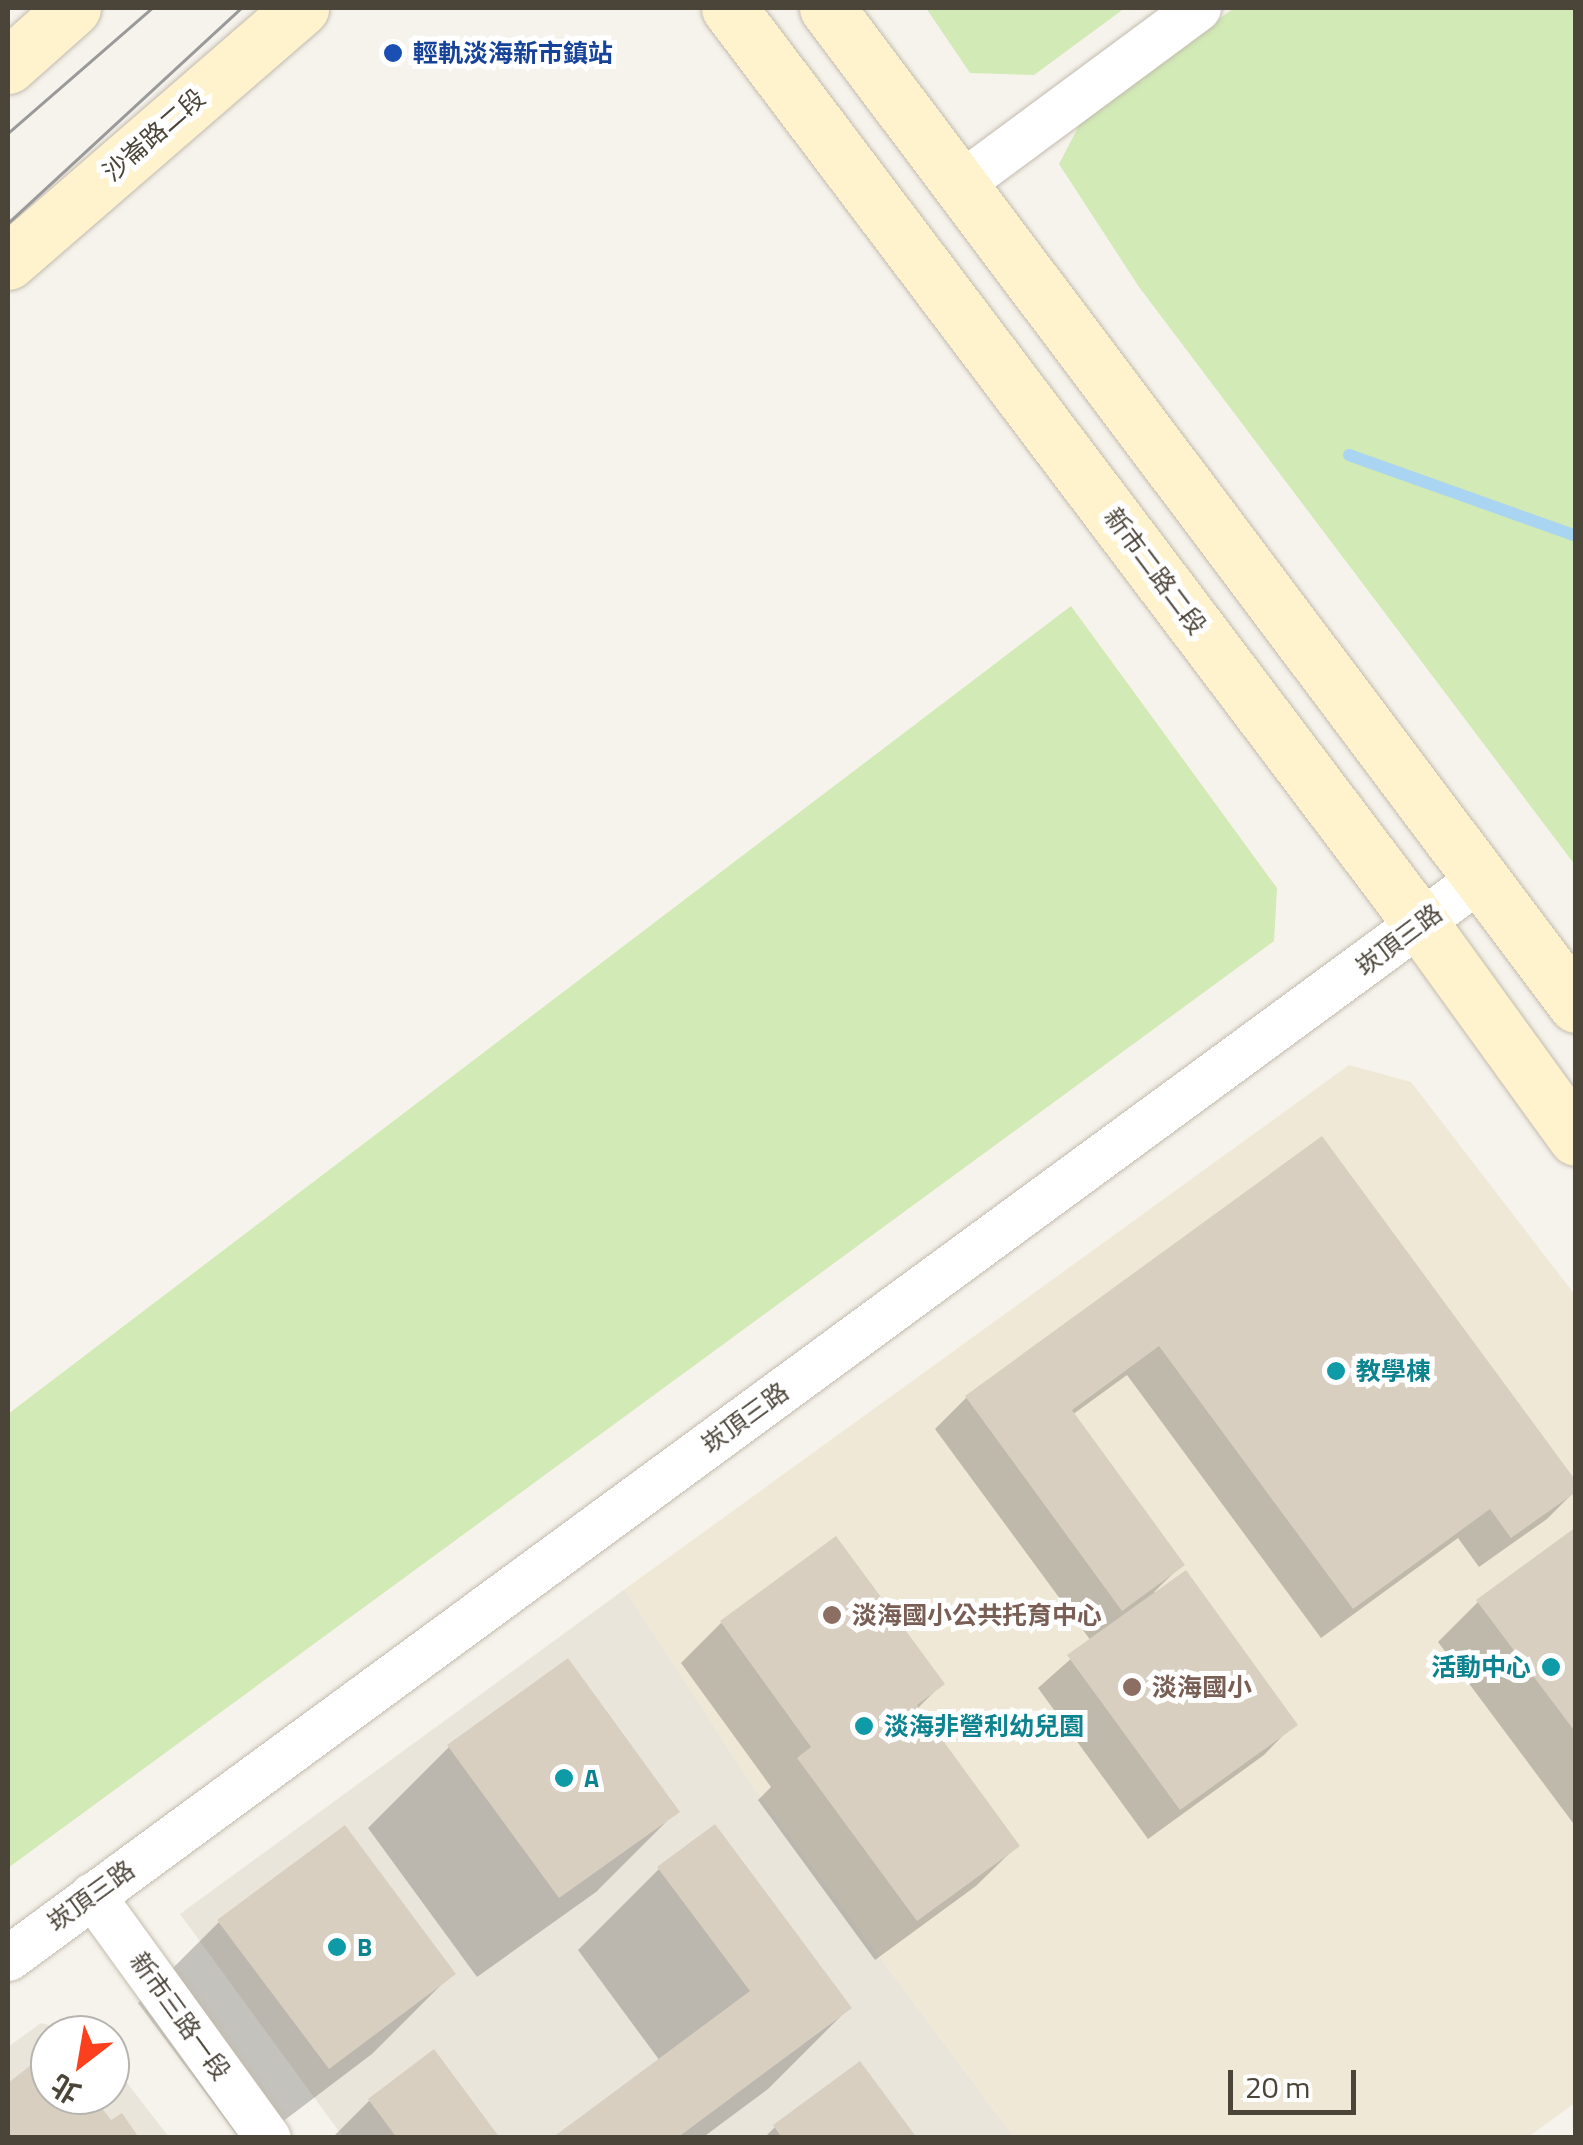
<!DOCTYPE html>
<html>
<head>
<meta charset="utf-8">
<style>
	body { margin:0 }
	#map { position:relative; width:1583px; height:2145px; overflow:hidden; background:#f6f3ec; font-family:"Titillium Web","Noto Sans TC",sans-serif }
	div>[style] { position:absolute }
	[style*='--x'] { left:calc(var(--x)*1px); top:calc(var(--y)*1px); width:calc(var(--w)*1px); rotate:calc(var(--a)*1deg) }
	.residential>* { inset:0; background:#eae5da }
	.education>* { inset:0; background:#efe8d6 }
	.green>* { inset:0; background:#d2eab5 }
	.shadow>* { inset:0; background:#0003 }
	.stream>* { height:12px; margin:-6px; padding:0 6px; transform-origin:6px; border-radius:6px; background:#a9d4f2 }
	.building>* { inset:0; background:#d8cfc1 }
	.roads { filter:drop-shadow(0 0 2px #c2bbae) drop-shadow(0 0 2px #c2bbae) }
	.street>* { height:45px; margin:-22.5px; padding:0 22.5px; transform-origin:22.5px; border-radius:22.5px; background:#fff }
	.secondary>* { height:55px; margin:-27.5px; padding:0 27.5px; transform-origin:27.5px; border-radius:27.5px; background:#fff3cd }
	.tram>* { height:2.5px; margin:-1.25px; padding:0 1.25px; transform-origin:1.25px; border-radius:1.25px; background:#9a9a9a }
	.dots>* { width:28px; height:28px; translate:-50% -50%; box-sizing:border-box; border:5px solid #fff; border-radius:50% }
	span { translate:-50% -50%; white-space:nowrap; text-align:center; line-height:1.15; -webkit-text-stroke:10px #fff; paint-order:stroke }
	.transit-label { font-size:25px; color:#164399; font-weight:700 }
	.left { translate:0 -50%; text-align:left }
	.street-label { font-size:25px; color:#4b4439 }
	.culture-label { font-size:25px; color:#0d838f; font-weight:700 }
	.right { translate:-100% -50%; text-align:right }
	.education-label { font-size:25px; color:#785e54; font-weight:700 }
	.frame { position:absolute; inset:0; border:10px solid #4b4439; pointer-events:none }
	.north { position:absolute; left:30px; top:2015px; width:100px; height:100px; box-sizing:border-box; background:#fff; border:2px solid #b7b4b0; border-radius:50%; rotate:211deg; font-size:28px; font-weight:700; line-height:40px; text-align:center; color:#4b4439 }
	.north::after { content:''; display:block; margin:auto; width:35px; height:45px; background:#fc3f1d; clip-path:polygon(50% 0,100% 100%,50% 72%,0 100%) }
	.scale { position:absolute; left:1228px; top:2070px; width:128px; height:45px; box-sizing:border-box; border:5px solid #4b4439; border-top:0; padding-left:12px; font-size:30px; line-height:35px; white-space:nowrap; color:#4b4439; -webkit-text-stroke:8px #fff; paint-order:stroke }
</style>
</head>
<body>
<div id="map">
	<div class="residential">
		<i style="clip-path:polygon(625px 1589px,753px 1786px,1014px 2137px,343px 2137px,180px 1914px)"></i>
		<i style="clip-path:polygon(41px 2023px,84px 2035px,50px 2035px,50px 2095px,110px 2095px,110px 2061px,169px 2137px,8px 2137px,8px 2047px)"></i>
	</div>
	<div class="education">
		<i style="clip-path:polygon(1349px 1065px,1411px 1082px,1575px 1295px,1575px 2103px,1528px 2137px,1014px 2137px,753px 1786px,625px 1589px)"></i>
	</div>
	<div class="green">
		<i style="clip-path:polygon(926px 8px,1125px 8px,1034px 75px,970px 73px)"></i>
		<i style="clip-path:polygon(1234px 8px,1575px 8px,1575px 865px,1139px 287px,1059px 164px,1082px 120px)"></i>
		<i style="clip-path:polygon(1071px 606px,1277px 888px,1274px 941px,8px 1868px,8px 1414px)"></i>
	</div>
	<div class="shadow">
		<i style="clip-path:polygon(1322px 1139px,1576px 1490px,1547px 1519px,1479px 1567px,1458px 1538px,1321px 1638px,1127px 1375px,1072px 1415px,1182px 1565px,1154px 1592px,1294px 1724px,1264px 1755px,1148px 1839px,1038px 1688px,1091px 1641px,935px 1429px,966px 1398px)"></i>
		<i style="clip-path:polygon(1576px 1530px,1576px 1827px,1438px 1642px,1478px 1602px)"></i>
		<i style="clip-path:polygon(836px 1540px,942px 1684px,917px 1709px,1017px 1846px,976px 1886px,875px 1960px,758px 1800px,771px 1787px,681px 1663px,721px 1623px)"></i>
		<i style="clip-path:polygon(449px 1747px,677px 1811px,596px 1892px,477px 1977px,368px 1828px)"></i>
		<i style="clip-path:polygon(344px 1828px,453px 1973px,372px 2054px,261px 2138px,239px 2138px,138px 2003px,219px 1922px)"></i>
		<i style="clip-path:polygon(659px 1869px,849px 2008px,768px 2089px,702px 2138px,556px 2138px,660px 2061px,578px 1950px)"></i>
		<i style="clip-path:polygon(369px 2101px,497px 2138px,332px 2138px)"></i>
		<i style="clip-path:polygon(775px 2127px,914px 2138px,764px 2138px)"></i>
	</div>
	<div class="stream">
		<i style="--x:1349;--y:455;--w:241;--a:19.6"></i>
	</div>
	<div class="building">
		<i style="clip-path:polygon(1322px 1136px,1576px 1481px,1576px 1492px,1511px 1538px,1490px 1509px,1353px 1609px,1159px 1346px,1072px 1410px,1185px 1565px,1122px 1611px,965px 1396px)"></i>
		<i style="clip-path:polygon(1576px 1527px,1576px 1733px,1476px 1600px)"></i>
		<i style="clip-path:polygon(836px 1536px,945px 1684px,917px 1705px,1020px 1846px,917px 1921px,797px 1758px,811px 1747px,720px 1621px)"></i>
		<i style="clip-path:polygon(1186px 1570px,1298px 1725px,1180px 1810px,1067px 1655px)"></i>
		<i style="clip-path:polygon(568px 1658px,680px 1812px,559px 1898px,447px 1745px)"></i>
		<i style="clip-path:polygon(715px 1824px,852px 2008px,677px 2138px,552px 2138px,750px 1991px,657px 1867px)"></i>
		<i style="clip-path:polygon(345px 1825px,456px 1974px,329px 2069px,217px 1920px)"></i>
		<i style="clip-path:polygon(434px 2049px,500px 2138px,397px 2138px,368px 2099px)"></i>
		<i style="clip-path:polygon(50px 2050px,50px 2095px,92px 2095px,111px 2120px,122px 2113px,139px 2138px,8px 2138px,8px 2083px)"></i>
		<i style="clip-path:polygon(860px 2061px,917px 2138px,782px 2138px,773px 2125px)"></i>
	</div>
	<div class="roads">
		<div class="street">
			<i style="--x:960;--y:184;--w:296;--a:-36.5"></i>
			<i style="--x:92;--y:1895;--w:300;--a:54.1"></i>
			<i style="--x:8;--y:1958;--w:1828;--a:-36.26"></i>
		</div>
		<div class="secondary">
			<i style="--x:729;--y:8;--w:1148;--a:52.93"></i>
			<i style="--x:1421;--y:924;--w:264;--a:54.1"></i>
			<i style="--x:827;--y:8;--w:1247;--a:53.08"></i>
			<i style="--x:8;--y:66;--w:87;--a:-41.7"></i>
			<i style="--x:8;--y:262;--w:388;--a:-40.9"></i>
		</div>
	</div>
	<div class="tram">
		<i style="--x:8;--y:133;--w:191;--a:-41"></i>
		<i style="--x:8;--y:223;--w:317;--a:-42.7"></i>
	</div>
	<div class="dots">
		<i style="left:393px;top:53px;background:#1a4fb4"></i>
		<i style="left:1336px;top:1371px;background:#0f9aa8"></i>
		<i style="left:832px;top:1615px;background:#8d6e63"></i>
		<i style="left:1551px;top:1667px;background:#0f9aa8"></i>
		<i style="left:1132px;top:1687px;background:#8d6e63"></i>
		<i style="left:864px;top:1726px;background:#0f9aa8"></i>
		<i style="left:564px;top:1778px;background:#0f9aa8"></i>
		<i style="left:337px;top:1947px;background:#0f9aa8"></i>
	</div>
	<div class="transit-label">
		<span class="left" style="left:413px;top:53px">輕軌淡海新市鎮站</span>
	</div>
	<div class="street-label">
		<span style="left:154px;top:135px;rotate:-41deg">沙崙路二段</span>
		<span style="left:1155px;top:571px;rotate:53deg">新市二路二段</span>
		<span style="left:1399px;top:940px;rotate:-37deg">崁頂三路</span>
		<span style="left:745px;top:1418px;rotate:-36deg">崁頂三路</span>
		<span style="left:91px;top:1896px;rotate:-36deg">崁頂三路</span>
		<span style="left:180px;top:2016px;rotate:54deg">新市三路一段</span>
	</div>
	<div class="culture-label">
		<span class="left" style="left:1356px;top:1371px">教學棟</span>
		<span class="right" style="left:1531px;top:1667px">活動中心</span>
		<span class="left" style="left:884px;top:1726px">淡海非營利幼兒園</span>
		<span class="left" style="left:584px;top:1778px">A</span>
		<span class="left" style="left:357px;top:1947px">B</span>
	</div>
	<div class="education-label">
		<span class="left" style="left:852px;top:1615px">淡海國小公共托育中心</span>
		<span class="left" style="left:1152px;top:1687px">淡海國小</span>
	</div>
	<div class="frame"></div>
	<div class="north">北</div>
	<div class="scale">20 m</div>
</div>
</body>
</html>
